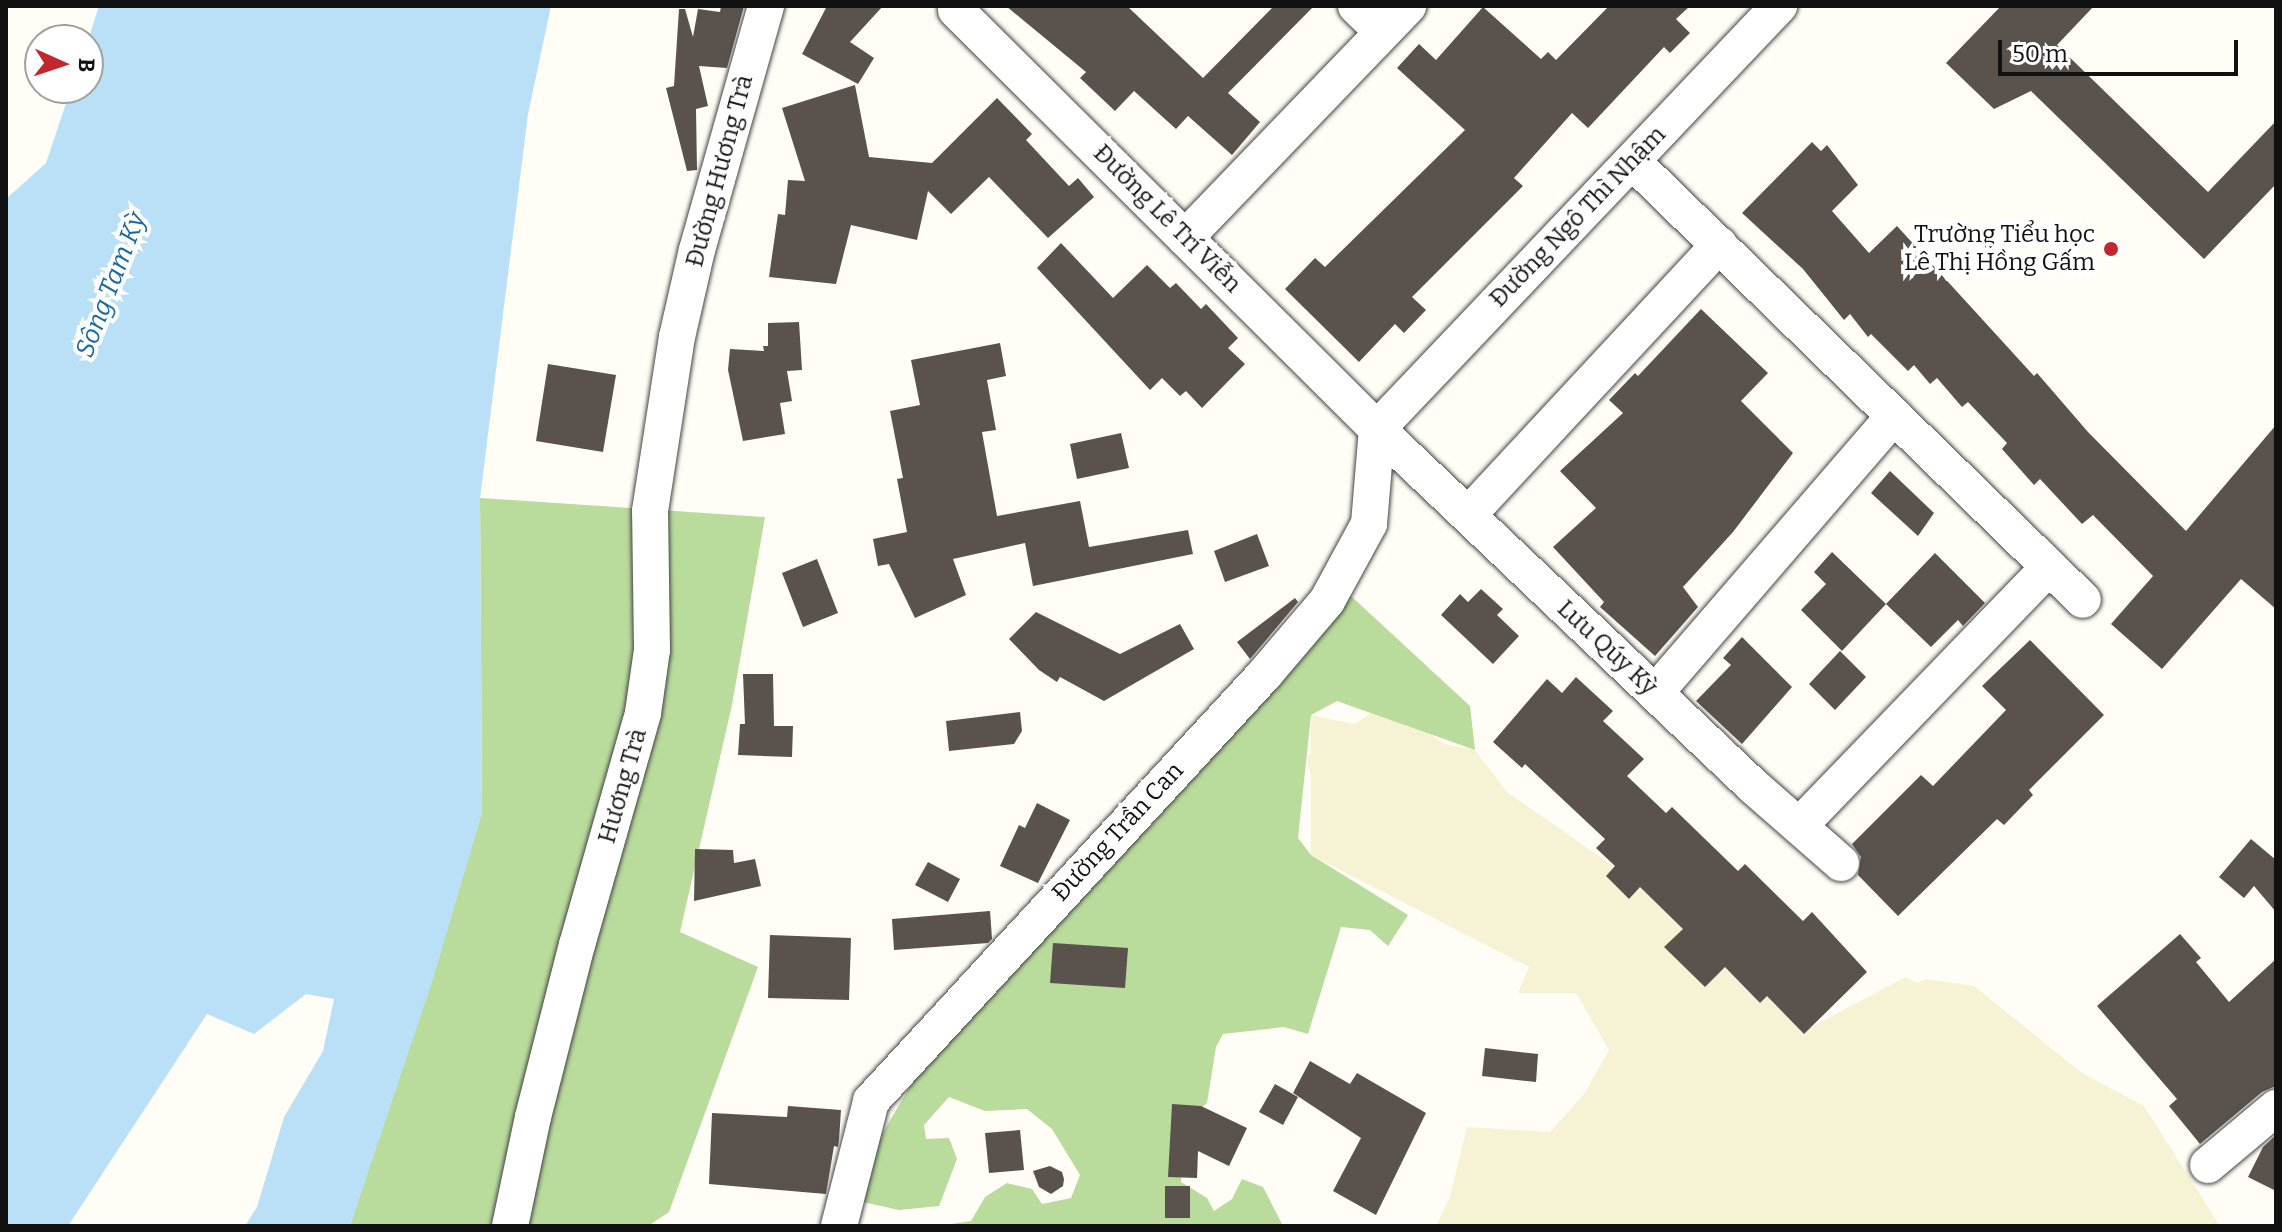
<!DOCTYPE html>
<html>
<head>
<meta charset="utf-8">
<style>
	body { margin:0 }
	#map { position:relative; width:2282px; height:1232px; overflow:hidden; background:#fffdf5; font-family:Bitter,serif }
	div>[style] { position:absolute }
	[style*='--x'] { left:calc(var(--x)*1px); top:calc(var(--y)*1px); width:calc(var(--w)*1px); rotate:calc(var(--a)*1deg) }
	.farmland>* { inset:0; background:#f6f3d4 }
	.forest>* { inset:0; background:#b9dc9c }
	.water>* { inset:0; background:#b9e0f7 }
	.building>* { inset:0; background:#5a524d }
	.roads { filter:drop-shadow(0 0 2px #444) drop-shadow(0 0 2px #444) }
	.minor>* { height:36px; margin:-18px; padding:0 18px; transform-origin:18px; border-radius:18px; background:#fff }
	.dots>* { width:22px; height:22px; translate:-50% -50%; box-sizing:border-box; border:4px solid #fff; border-radius:50% }
	span { translate:-50% -50%; white-space:nowrap; text-align:center; line-height:1.15; -webkit-text-stroke:8px #fff; paint-order:stroke }
	.street-label { font-size:24px; color:#111 }
	.poi-label { font-size:24px; color:#111 }
	.right { translate:-100% -50%; text-align:right }
	.water-label { font-size:26px; color:#1768a6; font-style:italic }
	.frame { position:absolute; inset:0; border:8px solid #111; pointer-events:none }
	.north { position:absolute; left:24px; top:24px; width:80px; height:80px; box-sizing:border-box; background:#fff; border:2px solid #a0a0a0; border-radius:50%; rotate:93deg; font-size:22px; font-weight:700; line-height:32px; text-align:center; color:#111 }
	.north::after { content:''; display:block; margin:auto; width:28px; height:36px; background:#c4262e; clip-path:polygon(50% 0,100% 100%,50% 72%,0 100%) }
	.scale { position:absolute; left:1998px; top:40px; width:240px; height:36px; box-sizing:border-box; border:4px solid #111; border-top:0; padding-left:10px; font-size:24px; line-height:28px; white-space:nowrap; color:#111; -webkit-text-stroke:6px #fff; paint-order:stroke }
</style>
</head>
<body>
<div id="map">
	<div class="farmland">
		<i style="clip-path:polygon(1387px 703px,1444px 744px,1475px 750px,1507px 792px,1652px 893px,1806px 1030px,1905px 977px,1917px 983px,1926px 979px,1974px 986px,2082px 1073px,2144px 1106px,2220px 1226px,1436px 1226px,1450px 1196px,1467px 1127px,1550px 1132px,1584px 1094px,1609px 1050px,1576px 993px,1518px 993px,1529px 967px,1311px 855px,1311px 778px,1307px 757px,1311px 753px,1311px 715px,1355px 724px)"></i>
	</div>
	<div class="forest">
		<i style="clip-path:polygon(480px 498px,765px 517px,732px 705px,680px 932px,758px 967px,669px 1212px,648px 1226px,350px 1226px,482px 813px)"></i>
		<i style="clip-path:polygon(1351px 596px,1470px 706px,1475px 750px,1337px 701px,1311px 715px,1298px 838px,1311px 855px,1408px 915px,1388px 946px,1370px 930px,1341px 927px,1308px 1034px,1284px 1027px,1223px 1034px,1216px 1047px,1207px 1103px,1182px 1125px,1181px 1182px,1207px 1198px,1214px 1211px,1232px 1199px,1242px 1179px,1263px 1187px,1283px 1226px,939px 1226px,971px 1221px,985px 1197px,1007px 1183px,1032px 1189px,1042px 1204px,1071px 1198px,1080px 1175px,1052px 1129px,1027px 1109px,985px 1111px,949px 1097px,924px 1125px,926px 1139px,949px 1138px,957px 1159px,939px 1206px,899px 1210px,863px 1202px,871px 1153px,930px 1052px,1333px 607px)"></i>
	</div>
	<div class="water">
		<i style="clip-path:polygon(99px 6px,551px 6px,528px 114px,480px 498px,482px 813px,433px 979px,350px 1226px,245px 1226px,257px 1207px,284px 1117px,323px 1051px,334px 999px,306px 994px,254px 1034px,207px 1014px,68px 1226px,6px 1226px,6px 199px,46px 163px,71px 88px,88px 88px,88px 40px)"></i>
	</div>
	<div class="building">
		<i style="clip-path:polygon(721px 6px,744px 6px,727px 68px,699px 66px,708px 106px,696px 109px,697px 170px,687px 171px,666px 88px,674px 86px,679px 9px,685px 9px,693px 37px,698px 9px,720px 12px)"></i>
		<i style="clip-path:polygon(827px 6px,883px 6px,850px 42px,874px 58px,858px 84px,802px 54px)"></i>
		<i style="clip-path:polygon(1006px 6px,1127px 6px,1203px 78px,1274px 6px,1314px 6px,1228px 93px,1260px 122px,1232px 155px,1188px 116px,1176px 129px,1134px 91px,1115px 111px,1080px 78px,1086px 72px)"></i>
		<i style="clip-path:polygon(1609px 6px,1690px 6px,1676px 19px,1690px 33px,1670px 53px,1664px 47px,1588px 128px,1572px 113px,1514px 178px,1523px 186px,1412px 297px,1426px 310px,1404px 333px,1395px 324px,1359px 362px,1285px 289px,1315px 258px,1325px 267px,1465px 130px,1397px 68px,1419px 44px,1436px 60px,1483px 7px,1541px 59px,1548px 52px,1556px 60px)"></i>
		<i style="clip-path:polygon(2001px 6px,2094px 6px,2057px 45px,2208px 192px,2276px 121px,2276px 184px,2204px 259px,2031px 91px,1994px 109px,1946px 63px)"></i>
		<i style="clip-path:polygon(855px 85px,869px 157px,932px 163px,997px 98px,1032px 134px,1026px 140px,1069px 186px,1078px 178px,1094px 197px,1048px 238px,989px 177px,951px 214px,928px 191px,917px 240px,851px 225px,836px 284px,769px 277px,778px 214px,785px 215px,788px 180px,805px 181px,782px 108px)"></i>
		<i style="clip-path:polygon(1812px 142px,1821px 151px,1827px 145px,1858px 185px,1832px 211px,1869px 253px,1897px 226px,2034px 376px,2037px 373px,2088px 432px,2186px 531px,2276px 425px,2276px 609px,2241px 579px,2162px 669px,2111px 624px,2153px 576px,2093px 515px,2082px 524px,2040px 479px,2034px 485px,2002px 449px,2007px 443px,1968px 402px,1962px 407px,1937px 378px,1930px 384px,1914px 365px,1908px 371px,1871px 334px,1868px 337px,1850px 314px,1844px 320px,1803px 269px,1742px 213px)"></i>
		<i style="clip-path:polygon(1061px 243px,1113px 298px,1147px 265px,1170px 288px,1176px 283px,1201px 309px,1206px 304px,1238px 338px,1228px 348px,1245px 364px,1202px 408px,1186px 391px,1180px 396px,1162px 378px,1150px 390px,1037px 268px)"></i>
		<i style="clip-path:polygon(1701px 309px,1768px 373px,1741px 401px,1793px 453px,1733px 532px,1683px 587px,1698px 607px,1655px 656px,1600px 607px,1604px 602px,1553px 547px,1596px 508px,1560px 471px,1623px 413px,1609px 400px,1635px 373px,1638px 376px)"></i>
		<i style="clip-path:polygon(799px 322px,802px 370px,787px 371px,792px 401px,780px 403px,785px 434px,743px 441px,728px 370px,730px 349px,764px 351px,763px 346px,768px 346px,768px 323px)"></i>
		<i style="clip-path:polygon(1000px 343px,1006px 376px,987px 380px,996px 430px,982px 432px,997px 516px,1080px 501px,1089px 547px,1188px 530px,1193px 554px,1033px 586px,1025px 543px,953px 559px,966px 595px,915px 618px,889px 564px,878px 566px,873px 539px,907px 532px,897px 479px,903px 478px,890px 411px,920px 405px,911px 360px)"></i>
		<i style="clip-path:polygon(548px 364px,616px 375px,603px 452px,536px 441px)"></i>
		<i style="clip-path:polygon(1121px 433px,1129px 468px,1077px 479px,1070px 444px)"></i>
		<i style="clip-path:polygon(1890px 471px,1934px 513px,1918px 536px,1871px 493px)"></i>
		<i style="clip-path:polygon(1257px 534px,1269px 566px,1225px 582px,1214px 551px)"></i>
		<i style="clip-path:polygon(1832px 552px,1886px 604px,1842px 651px,1801px 610px,1826px 584px,1814px 572px)"></i>
		<i style="clip-path:polygon(1935px 553px,1985px 603px,1963px 626px,1958px 620px,1931px 647px,1886px 604px)"></i>
		<i style="clip-path:polygon(817px 559px,838px 613px,803px 627px,782px 573px)"></i>
		<i style="clip-path:polygon(1481px 589px,1503px 609px,1497px 615px,1519px 636px,1493px 664px,1441px 615px,1460px 594px,1468px 602px)"></i>
		<i style="clip-path:polygon(1295px 598px,1298px 602px,1250px 659px,1237px 642px)"></i>
		<i style="clip-path:polygon(1036px 612px,1120px 654px,1180px 624px,1194px 649px,1104px 701px,1060px 677px,1057px 682px,1039px 670px,1009px 639px)"></i>
		<i style="clip-path:polygon(1742px 637px,1792px 687px,1742px 744px,1696px 701px,1731px 665px,1723px 658px)"></i>
		<i style="clip-path:polygon(2030px 640px,2104px 715px,2029px 790px,2033px 795px,2004px 825px,1997px 819px,1898px 916px,1858px 875px,1861px 857px,1852px 844px,1921px 775px,1933px 786px,2006px 710px,1982px 686px)"></i>
		<i style="clip-path:polygon(1840px 651px,1866px 677px,1835px 710px,1809px 684px)"></i>
		<i style="clip-path:polygon(743px 674px,773px 674px,774px 726px,793px 726px,792px 757px,738px 755px,740px 724px,745px 724px)"></i>
		<i style="clip-path:polygon(1576px 677px,1613px 711px,1603px 721px,1644px 759px,1627px 776px,1666px 813px,1672px 807px,1738px 871px,1745px 864px,1803px 921px,1812px 912px,1867px 972px,1804px 1034px,1767px 996px,1760px 1003px,1725px 967px,1705px 987px,1664px 947px,1683px 929px,1640px 887px,1629px 899px,1606px 876px,1615px 866px,1596px 848px,1605px 839px,1525px 764px,1522px 768px,1493px 742px,1547px 679px,1562px 693px)"></i>
		<i style="clip-path:polygon(1020px 712px,1022px 731px,1014px 744px,949px 751px,946px 721px)"></i>
		<i style="clip-path:polygon(1037px 803px,1070px 820px,1038px 883px,1000px 866px,1019px 825px,1025px 828px)"></i>
		<i style="clip-path:polygon(2251px 839px,2276px 860px,2276px 912px,2254px 886px,2244px 898px,2219px 877px)"></i>
		<i style="clip-path:polygon(695px 849px,733px 850px,734px 863px,755px 859px,761px 886px,694px 901px)"></i>
		<i style="clip-path:polygon(928px 862px,960px 879px,948px 902px,915px 885px)"></i>
		<i style="clip-path:polygon(990px 911px,992px 939px,988px 943px,894px 950px,892px 919px)"></i>
		<i style="clip-path:polygon(2180px 934px,2201px 958px,2196px 962px,2229px 1002px,2276px 959px,2276px 1086px,2262px 1092px,2200px 1144px,2169px 1106px,2177px 1099px,2097px 1006px)"></i>
		<i style="clip-path:polygon(770px 935px,851px 938px,849px 1000px,768px 998px)"></i>
		<i style="clip-path:polygon(1053px 943px,1128px 948px,1125px 988px,1050px 983px)"></i>
		<i style="clip-path:polygon(1485px 1048px,1538px 1054px,1536px 1082px,1482px 1076px)"></i>
		<i style="clip-path:polygon(1310px 1061px,1350px 1084px,1357px 1073px,1426px 1113px,1376px 1215px,1333px 1191px,1361px 1138px,1293px 1093px)"></i>
		<i style="clip-path:polygon(1275px 1084px,1298px 1097px,1283px 1125px,1259px 1112px)"></i>
		<i style="clip-path:polygon(1172px 1104px,1201px 1106px,1247px 1128px,1229px 1166px,1198px 1151px,1197px 1178px,1168px 1177px)"></i>
		<i style="clip-path:polygon(788px 1106px,841px 1110px,839px 1140px,838px 1147px,834px 1146px,826px 1194px,709px 1184px,712px 1113px,787px 1117px)"></i>
		<i style="clip-path:polygon(1020px 1130px,1024px 1170px,989px 1173px,985px 1133px)"></i>
		<i style="clip-path:polygon(2276px 1135px,2276px 1191px,2248px 1177px,2263px 1147px)"></i>
		<i style="clip-path:polygon(1050px 1166px,1062px 1172px,1064px 1179px,1063px 1186px,1051px 1194px,1039px 1187px,1033px 1171px)"></i>
		<i style="clip-path:polygon(1165px 1186px,1190px 1186px,1190px 1218px,1165px 1218px)"></i>
	</div>
	<div class="roads">
		<div class="minor">
			<i style="--x:1356;--y:6;--w:37;--a:44"></i>
			<i style="--x:956;--y:10;--w:594;--a:44.86"></i>
			<i style="--x:1377;--y:429;--w:518;--a:43.52"></i>
			<i style="--x:1753;--y:786;--w:117;--a:41.2"></i>
			<i style="--x:1632;--y:161;--w:629;--a:44.23"></i>
			<i style="--x:1185;--y:238;--w:322;--a:-46.1"></i>
			<i style="--x:1377;--y:429;--w:584;--a:-46.46"></i>
			<i style="--x:1468;--y:515;--w:369;--a:-47.1"></i>
			<i style="--x:1655;--y:693;--w:366;--a:-49.2"></i>
			<i style="--x:1799;--y:826;--w:360;--a:-46"></i>
			<i style="--x:2208;--y:1165;--w:89;--a:-40"></i>
			<i style="--x:510;--y:1226;--w:111;--a:-78.1"></i>
			<i style="--x:533;--y:1117;--w:178;--a:-75.7"></i>
			<i style="--x:577;--y:945;--w:241;--a:-74.1"></i>
			<i style="--x:643;--y:713;--w:64;--a:-81.9"></i>
			<i style="--x:652;--y:650;--w:139;--a:-90.8"></i>
			<i style="--x:650;--y:511;--w:176;--a:-81.2"></i>
			<i style="--x:677;--y:337;--w:89;--a:-77.1"></i>
			<i style="--x:697;--y:250;--w:254;--a:-74.2"></i>
			<i style="--x:839;--y:1226;--w:129;--a:-75.6"></i>
			<i style="--x:871;--y:1101;--w:580;--a:-47.31"></i>
			<i style="--x:1264;--y:675;--w:97;--a:-49.6"></i>
			<i style="--x:1327;--y:601;--w:88;--a:-61.4"></i>
			<i style="--x:1369;--y:524;--w:95;--a:-85.2"></i>
		</div>
	</div>
	<div class="dots">
		<i style="left:2111px;top:249px;background:#c4262e"></i>
	</div>
	<div class="street-label">
		<span style="left:720px;top:171px;rotate:-75deg">Đường Hương Trà</span>
		<span style="left:1578px;top:217px;rotate:-46deg">Đường Ngô Thì Nhậm</span>
		<span style="left:1167px;top:219px;rotate:45deg">Đường Lê Trí Viễn</span>
		<span style="left:1607px;top:648px;rotate:43deg">Lưu Qúy Kỳ</span>
		<span style="left:623px;top:786px;rotate:-74deg">Hương Trà</span>
		<span style="left:1118px;top:832px;rotate:-47deg">Đường Trần Can</span>
	</div>
	<div class="poi-label">
		<span class="right" style="left:2095px;top:249px">Trường Tiểu học<br>Lê Thị Hồng Gấm</span>
	</div>
	<div class="water-label">
		<span style="left:111px;top:285px;rotate:-69deg">Sông Tam Kỳ</span>
	</div>
	<div class="frame"></div>
	<div class="north">B</div>
	<div class="scale">50 m</div>
</div>
</body>
</html>
